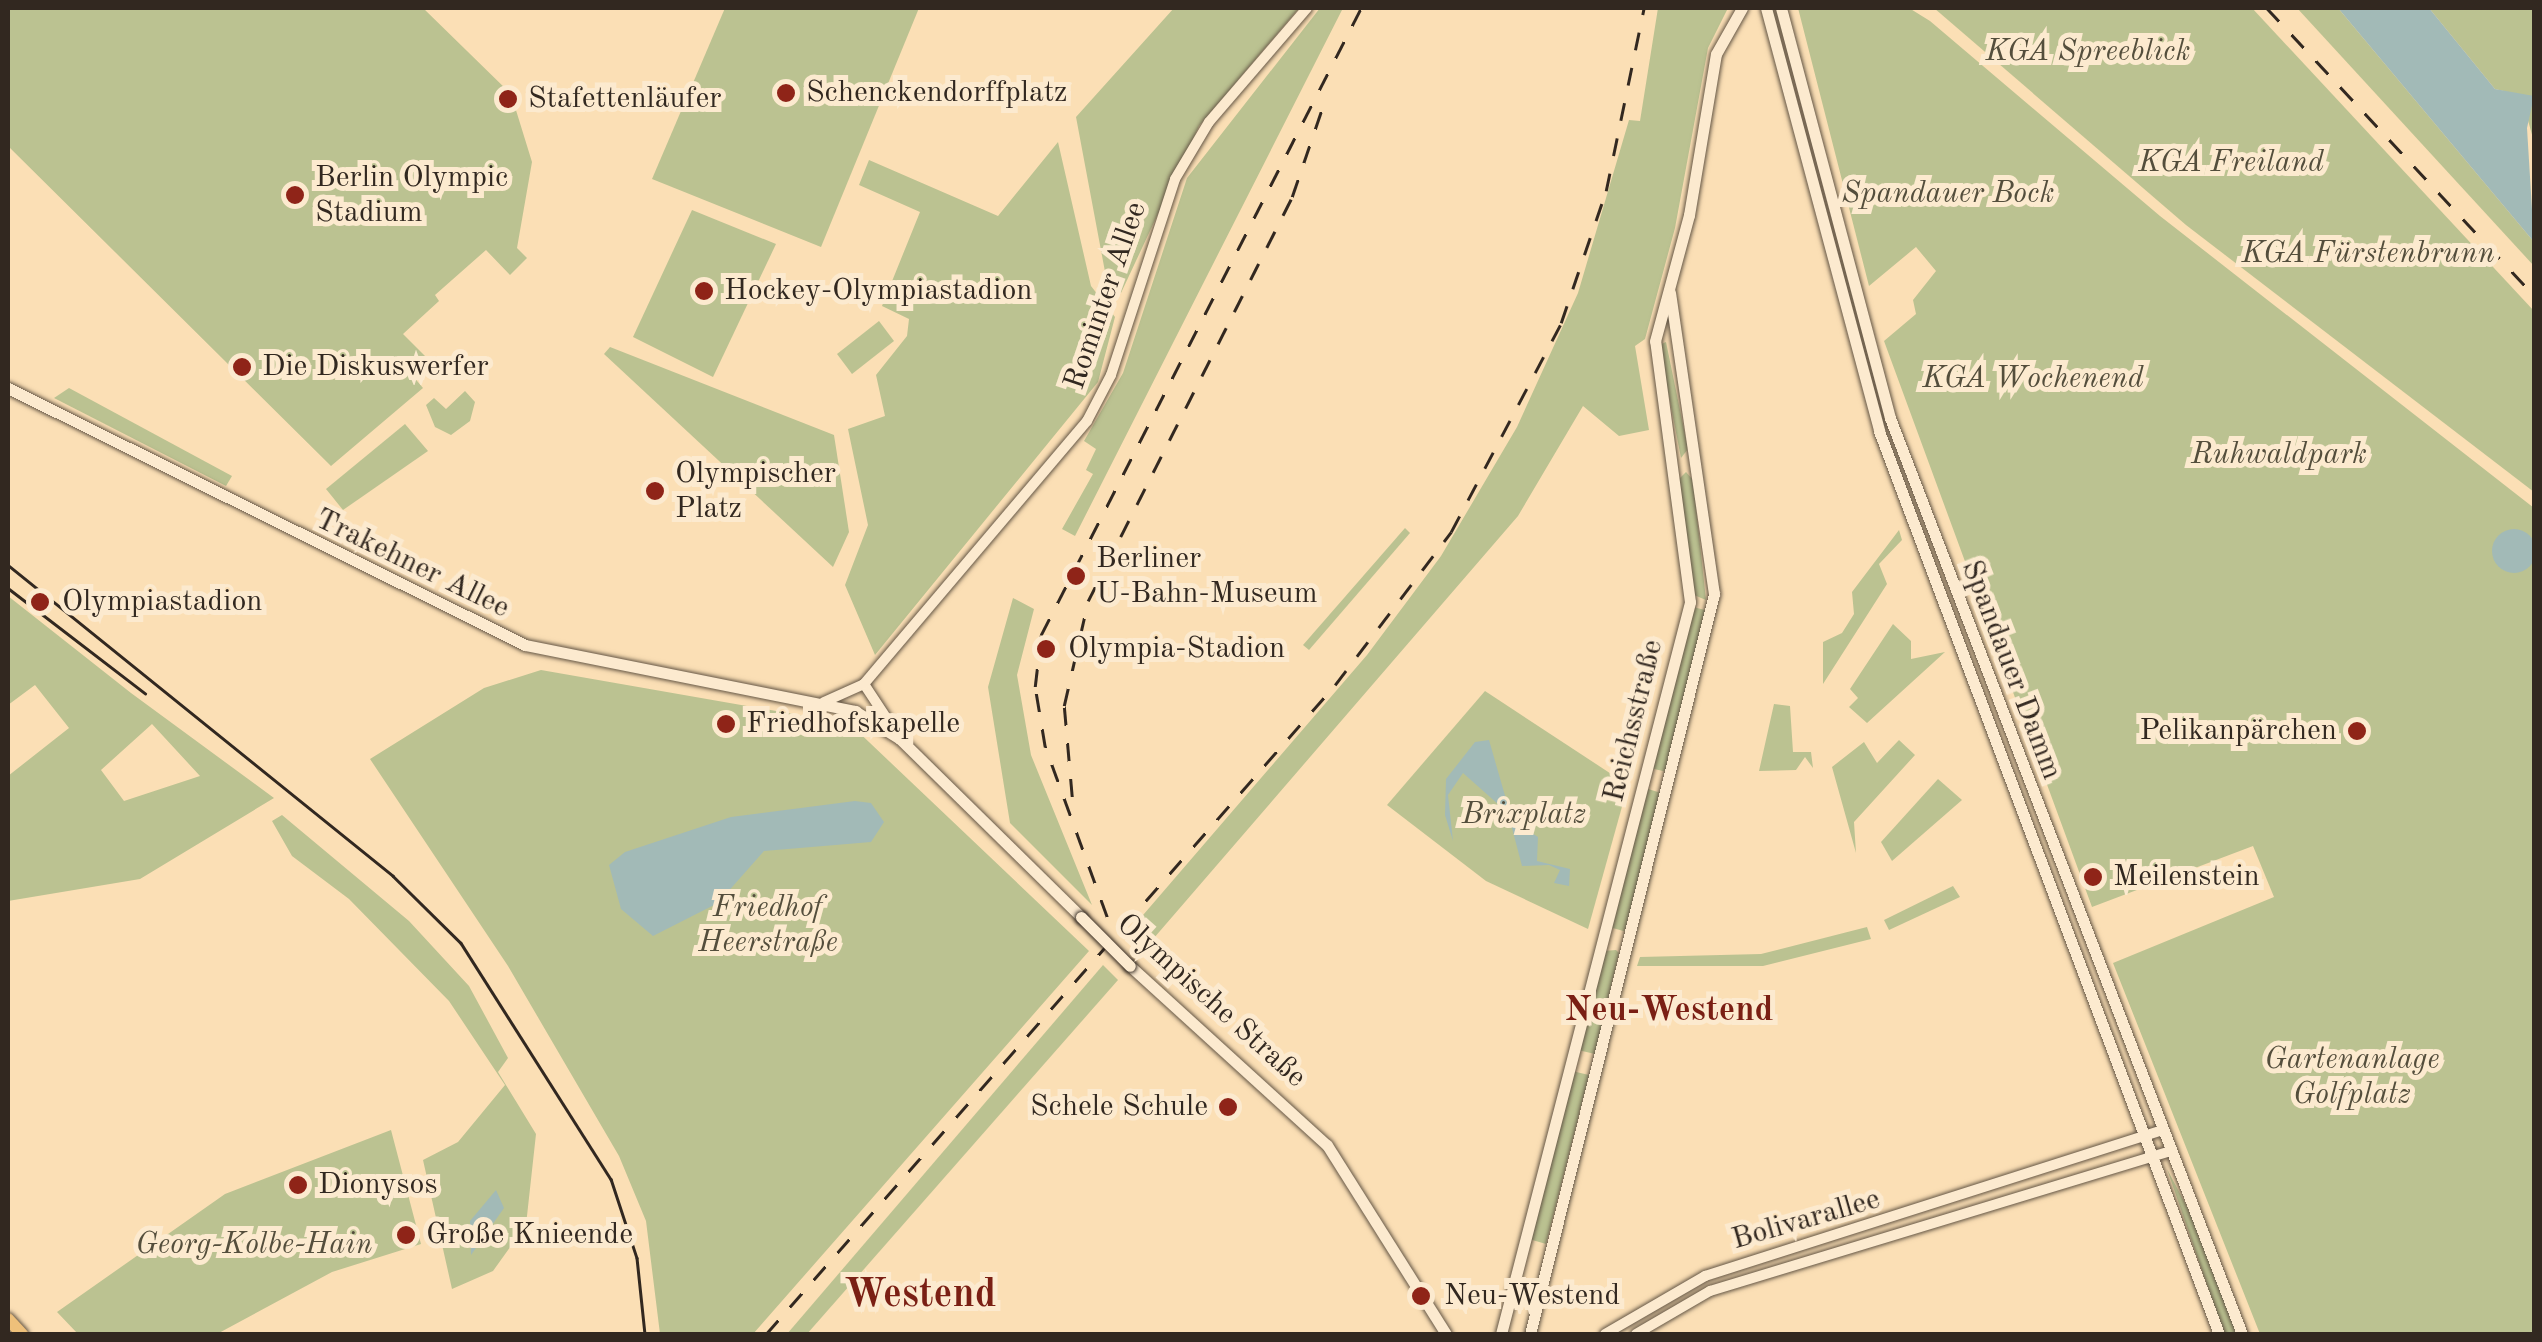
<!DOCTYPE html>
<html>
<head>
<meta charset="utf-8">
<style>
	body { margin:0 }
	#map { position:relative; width:2542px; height:1342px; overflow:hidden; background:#fbdfb5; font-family:"Old Standard TT",serif }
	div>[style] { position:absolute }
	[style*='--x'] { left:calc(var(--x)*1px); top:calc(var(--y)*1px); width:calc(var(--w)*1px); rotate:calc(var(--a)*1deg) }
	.green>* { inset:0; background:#bbc291 }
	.water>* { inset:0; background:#a2bab7 }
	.round { border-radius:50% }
	.roads { filter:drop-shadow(0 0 2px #645645) drop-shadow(0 0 2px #645645) }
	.tertiary>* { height:10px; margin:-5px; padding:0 5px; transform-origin:5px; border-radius:5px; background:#fceacf }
	.secondary>* { height:11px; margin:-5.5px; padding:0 5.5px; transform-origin:5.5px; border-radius:5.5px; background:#fceacf }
	.primary>* { height:12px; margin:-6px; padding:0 6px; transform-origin:6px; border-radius:6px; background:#eec07a }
	.tram>* { height:2.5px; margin:-1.25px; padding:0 1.25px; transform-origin:1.25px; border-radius:1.25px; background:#322820 }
	.rail>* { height:2.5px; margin-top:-1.25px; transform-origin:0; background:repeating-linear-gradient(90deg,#322820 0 18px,transparent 0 36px) }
	.bridges { filter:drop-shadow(0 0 2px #322820) drop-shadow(0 0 2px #322820) }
	.secondary-bridge>* { height:11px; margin:-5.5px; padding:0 5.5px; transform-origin:5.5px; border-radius:5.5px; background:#fceacf }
	.dots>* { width:28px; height:28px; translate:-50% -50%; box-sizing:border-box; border:5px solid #fceacf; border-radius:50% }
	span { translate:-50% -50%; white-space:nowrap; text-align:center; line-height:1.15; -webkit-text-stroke:10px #fceacf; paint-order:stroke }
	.park-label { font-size:30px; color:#544e3c; font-style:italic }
	.poi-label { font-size:30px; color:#322820 }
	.left { translate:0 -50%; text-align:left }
	.right { translate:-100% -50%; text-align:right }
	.street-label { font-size:30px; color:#322820 }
	.quarter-label { font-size:35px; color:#7a1f14; font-weight:700 }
	.district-label { font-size:40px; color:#7a1f14; font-weight:700 }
	.frame { position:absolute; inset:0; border:10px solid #322820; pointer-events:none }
</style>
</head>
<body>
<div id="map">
	<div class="green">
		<i style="clip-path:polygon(8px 8px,423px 8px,511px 94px,532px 162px,517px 248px,527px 258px,510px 275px,486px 250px,435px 295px,439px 301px,403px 334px,428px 359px,412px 375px,423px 388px,331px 466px,8px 146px)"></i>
		<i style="clip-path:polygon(725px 8px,919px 8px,821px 247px,652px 179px)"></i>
		<i style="clip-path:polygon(1174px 8px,1299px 8px,1199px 126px,1121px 293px,1106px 277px,1076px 117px)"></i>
		<i style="clip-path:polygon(1320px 8px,1343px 8px,1075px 536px,1062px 529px,1093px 474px,1086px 470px,1096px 449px,1084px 441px,1123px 373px,1187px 178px)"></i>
		<i style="clip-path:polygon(1658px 8px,1728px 8px,1708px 48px,1675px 228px,1645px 339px,1635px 346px,1649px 430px,1619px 436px,1583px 406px,1518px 516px,1141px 953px,1125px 936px,1367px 655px,1441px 556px,1517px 427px,1578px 293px,1629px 120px,1640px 121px)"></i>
		<i style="clip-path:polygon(1798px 8px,1909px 8px,1930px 21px,2160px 216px,2534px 508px,2534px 1334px,2260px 1334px,2113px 963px,2274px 897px,2253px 846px,2092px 907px,1884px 341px,1916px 314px,1913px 300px,1936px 271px,1916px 247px,1869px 286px)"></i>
		<i style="clip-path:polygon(1934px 8px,2252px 8px,2534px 311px,2534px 492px,2186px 225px)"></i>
		<i style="clip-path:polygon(2297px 8px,2338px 8px,2534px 242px,2534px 266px)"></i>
		<i style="clip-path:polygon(2429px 8px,2534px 8px,2534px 142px,2521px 95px,2495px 89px)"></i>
		<i style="clip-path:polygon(1058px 142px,1091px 286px,1115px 317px,1098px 382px,875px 655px,845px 585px,868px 525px,848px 429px,885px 416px,876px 375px,907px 336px,909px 319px,882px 306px,920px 212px,859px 185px,869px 160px,998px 216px)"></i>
		<i style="clip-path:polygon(692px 210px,776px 244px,713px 377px,633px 337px)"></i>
		<i style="clip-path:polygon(879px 321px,894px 341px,852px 374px,837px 354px)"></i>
		<i style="clip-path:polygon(1666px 342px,1688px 449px,1681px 458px,1659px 345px)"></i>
		<i style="clip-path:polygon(610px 347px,834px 435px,849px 532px,833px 567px,604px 354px)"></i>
		<i style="clip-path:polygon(69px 388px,232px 476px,226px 486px,54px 398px)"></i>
		<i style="clip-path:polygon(465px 391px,475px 402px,470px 421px,451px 435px,435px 427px,426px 405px,434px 398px,446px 409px)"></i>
		<i style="clip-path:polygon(405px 424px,428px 451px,343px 510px,326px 489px)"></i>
		<i style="clip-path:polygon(1686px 472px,1693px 480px,1706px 600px,1694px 595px,1676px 482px)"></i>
		<i style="clip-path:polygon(1405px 528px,1410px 533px,1309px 650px,1303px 645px)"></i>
		<i style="clip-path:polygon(1899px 530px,1902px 540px,1879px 564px,1887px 584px,1823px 684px,1823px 642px,1842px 633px,1854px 614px,1852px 592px)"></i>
		<i style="clip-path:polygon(evenodd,8px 596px,131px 693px,274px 798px,140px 879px,8px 901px,8px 776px,69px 728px,35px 685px,8px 705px,8px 596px,152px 724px,200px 776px,124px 801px,101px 770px,152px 724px)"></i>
		<i style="clip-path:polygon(1013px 598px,1034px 609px,1017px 675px,1031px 755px,1092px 905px,1010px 823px,988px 687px)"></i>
		<i style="clip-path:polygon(1693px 607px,1705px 610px,1667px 772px,1650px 768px)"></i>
		<i style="clip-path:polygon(1893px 624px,1911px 641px,1911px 659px,1945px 652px,1867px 723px,1849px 707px,1858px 698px,1850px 689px)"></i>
		<i style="clip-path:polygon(541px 670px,850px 724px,1089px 951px,753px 1334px,660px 1334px,646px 1221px,619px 1156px,508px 966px,370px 759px,484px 688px)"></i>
		<i style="clip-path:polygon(1485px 691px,1628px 785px,1588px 929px,1486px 881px,1387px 805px)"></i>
		<i style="clip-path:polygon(1774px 704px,1790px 706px,1793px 752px,1811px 752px,1813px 768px,1805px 757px,1796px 770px,1759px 771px)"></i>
		<i style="clip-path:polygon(1899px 740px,1915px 755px,1854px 822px,1856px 853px,1832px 767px,1864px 742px,1877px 763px)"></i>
		<i style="clip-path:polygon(1938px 779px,1962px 800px,1892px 861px,1881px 842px)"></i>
		<i style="clip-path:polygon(1645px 788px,1661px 793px,1627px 932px,1609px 927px)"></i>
		<i style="clip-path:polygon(282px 815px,409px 921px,469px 986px,508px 1058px,498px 1072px,536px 1134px,526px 1225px,493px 1271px,452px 1289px,423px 1160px,458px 1142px,505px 1085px,449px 1001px,349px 899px,292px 856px,272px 821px)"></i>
		<i style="clip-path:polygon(1953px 886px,1960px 897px,1889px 930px,1884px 920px)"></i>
		<i style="clip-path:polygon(1867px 927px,1871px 939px,1763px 966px,1637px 966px,1640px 957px,1761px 954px)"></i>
		<i style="clip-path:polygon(1616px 950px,1619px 953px,1595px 1054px,1578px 1050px,1604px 951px)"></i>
		<i style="clip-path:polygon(1103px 965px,1118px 980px,807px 1334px,787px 1334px)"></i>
		<i style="clip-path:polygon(1572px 1071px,1589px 1075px,1546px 1244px,1529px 1239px)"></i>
		<i style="clip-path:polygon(391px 1130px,421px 1244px,332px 1272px,217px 1334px,78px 1334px,57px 1312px,225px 1194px)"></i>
		<i style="clip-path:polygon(2167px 1169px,2194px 1220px,2238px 1334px,2224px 1334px)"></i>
	</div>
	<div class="water">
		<i style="clip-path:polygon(2338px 8px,2429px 8px,2495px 89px,2534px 96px,2527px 128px,2534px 242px)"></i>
		<i class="round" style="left:2492px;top:529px;width:44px;height:44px"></i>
		<i style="clip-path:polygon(1489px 740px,1512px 820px,1538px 837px,1537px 861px,1570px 869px,1569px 886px,1554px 883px,1560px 870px,1549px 865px,1522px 866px,1508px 813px,1463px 773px,1448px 795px,1453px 841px,1445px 815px,1446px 779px,1475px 742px)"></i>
		<i style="clip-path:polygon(855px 801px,871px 803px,884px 822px,871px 842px,764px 851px,718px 903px,653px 936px,621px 909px,609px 865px,625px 852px,731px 817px)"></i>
		<i style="clip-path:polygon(496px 1190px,504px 1208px,471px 1255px,470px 1221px)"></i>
	</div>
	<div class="roads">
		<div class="tertiary">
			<i style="--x:864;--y:684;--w:64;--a:56.6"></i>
			<i style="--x:824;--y:702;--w:44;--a:-24.2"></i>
			<i style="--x:864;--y:684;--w:345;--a:-49.7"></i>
			<i style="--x:1087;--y:421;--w:52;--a:-62.4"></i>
			<i style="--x:1111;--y:375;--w:206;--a:-71.9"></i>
			<i style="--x:1175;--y:179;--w:66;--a:-59.2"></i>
			<i style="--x:1209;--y:122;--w:150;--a:-49.3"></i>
			<i style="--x:1605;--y:1334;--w:116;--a:-30.1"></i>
			<i style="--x:1705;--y:1276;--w:478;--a:-17.7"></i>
			<i style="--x:1636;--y:1334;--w:86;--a:-30.2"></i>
			<i style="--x:1710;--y:1291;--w:479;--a:-16.9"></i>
		</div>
		<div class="secondary">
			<i style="--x:1766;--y:8;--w:438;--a:75"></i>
			<i style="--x:1879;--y:431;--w:965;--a:69.37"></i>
			<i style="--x:1781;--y:8;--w:424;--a:75.1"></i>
			<i style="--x:1890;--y:418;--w:981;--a:68.98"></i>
			<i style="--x:8;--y:388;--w:577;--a:26.43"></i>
			<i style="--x:525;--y:645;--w:337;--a:11.3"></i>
			<i style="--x:855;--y:711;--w:53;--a:31.9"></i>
			<i style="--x:900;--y:739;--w:254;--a:44.5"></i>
			<i style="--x:1130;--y:966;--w:266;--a:42.3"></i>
			<i style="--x:1327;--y:1145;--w:223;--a:57.8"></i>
			<i style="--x:1501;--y:1334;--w:756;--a:-75.52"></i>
			<i style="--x:1690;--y:602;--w:263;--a:-97.6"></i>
			<i style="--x:1655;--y:341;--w:131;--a:-74.9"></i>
			<i style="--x:1689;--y:215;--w:163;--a:-80.5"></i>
			<i style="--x:1716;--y:54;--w:53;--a:-60.5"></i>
			<i style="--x:1530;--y:1334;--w:763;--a:-76.04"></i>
			<i style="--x:1714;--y:594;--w:304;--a:-98.3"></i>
		</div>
		<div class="primary">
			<i style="--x:8;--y:1319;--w:21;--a:47"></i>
		</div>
	</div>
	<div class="tram">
		<i style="--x:8;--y:565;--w:495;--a:38.9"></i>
		<i style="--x:393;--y:876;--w:95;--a:44.6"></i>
		<i style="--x:461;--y:943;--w:280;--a:57.6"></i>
		<i style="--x:611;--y:1179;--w:83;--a:71.8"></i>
		<i style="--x:637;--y:1258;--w:76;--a:84"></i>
		<i style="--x:8;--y:588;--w:173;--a:37.5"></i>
	</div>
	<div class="rail">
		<i style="--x:2267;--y:8;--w:392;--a:47.1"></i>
		<i style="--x:1072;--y:797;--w:91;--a:-95"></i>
		<i style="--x:1064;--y:706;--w:108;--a:-77.1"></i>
		<i style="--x:1088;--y:601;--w:453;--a:-63.2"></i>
		<i style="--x:1292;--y:197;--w:102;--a:-71.2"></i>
		<i style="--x:1107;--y:917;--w:181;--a:-110"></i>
		<i style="--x:1045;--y:747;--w:61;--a:-99.5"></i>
		<i style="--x:1035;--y:687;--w:52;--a:-83.4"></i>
		<i style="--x:1041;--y:635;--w:704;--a:-62.96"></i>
		<i style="--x:766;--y:1334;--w:863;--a:-48.76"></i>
		<i style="--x:1335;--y:685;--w:192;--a:-52.8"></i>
		<i style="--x:1451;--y:532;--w:236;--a:-62.2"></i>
		<i style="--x:1561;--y:323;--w:139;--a:-71.2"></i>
		<i style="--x:1606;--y:191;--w:187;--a:-78.3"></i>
	</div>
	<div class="bridges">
		<div class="secondary-bridge">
			<i style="--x:1081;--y:917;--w:69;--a:45"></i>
		</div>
	</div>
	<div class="dots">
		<i style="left:786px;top:93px;background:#8f2418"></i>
		<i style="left:508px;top:99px;background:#8f2418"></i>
		<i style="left:295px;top:195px;background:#8f2418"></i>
		<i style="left:704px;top:291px;background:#8f2418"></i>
		<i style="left:242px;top:367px;background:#8f2418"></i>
		<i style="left:655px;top:491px;background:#8f2418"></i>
		<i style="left:1076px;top:576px;background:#8f2418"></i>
		<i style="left:40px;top:602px;background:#8f2418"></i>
		<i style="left:1046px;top:649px;background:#8f2418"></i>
		<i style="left:726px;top:724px;background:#8f2418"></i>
		<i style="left:2357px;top:731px;background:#8f2418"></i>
		<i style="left:2093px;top:877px;background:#8f2418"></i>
		<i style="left:1228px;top:1107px;background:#8f2418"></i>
		<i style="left:298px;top:1185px;background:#8f2418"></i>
		<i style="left:406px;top:1235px;background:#8f2418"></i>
		<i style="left:1421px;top:1296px;background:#8f2418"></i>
	</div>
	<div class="park-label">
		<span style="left:2088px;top:52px">KGA Spreeblick</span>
		<span style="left:2231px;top:163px">KGA Freiland</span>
		<span style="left:1948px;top:194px">Spandauer Bock</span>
		<span style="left:2368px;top:254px">KGA Fürstenbrunn</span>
		<span style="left:2033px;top:379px">KGA Wochenend</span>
		<span style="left:2279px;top:455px">Ruhwaldpark</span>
		<span style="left:1524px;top:815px">Brixplatz</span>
		<span style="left:768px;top:925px">Friedhof<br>Heerstraße</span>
		<span style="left:2352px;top:1077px">Gartenanlage<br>Golfplatz</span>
		<span style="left:254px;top:1245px">Georg-Kolbe-Hain</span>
	</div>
	<div class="poi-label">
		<span class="left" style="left:806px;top:93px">Schenckendorffplatz</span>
		<span class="left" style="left:528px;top:99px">Stafettenläufer</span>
		<span class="left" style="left:315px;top:195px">Berlin Olympic<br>Stadium</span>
		<span class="left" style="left:724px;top:291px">Hockey-Olympiastadion</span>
		<span class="left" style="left:262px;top:367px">Die Diskuswerfer</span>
		<span class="left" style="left:675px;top:491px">Olympischer<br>Platz</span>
		<span class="left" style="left:1096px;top:576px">Berliner<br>U-Bahn-Museum</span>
		<span class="left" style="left:62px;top:602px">Olympiastadion</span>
		<span class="left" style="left:1068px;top:649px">Olympia-Stadion</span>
		<span class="left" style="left:746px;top:724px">Friedhofskapelle</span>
		<span class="right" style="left:2337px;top:731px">Pelikanpärchen</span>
		<span class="left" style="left:2113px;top:877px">Meilenstein</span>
		<span class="right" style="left:1208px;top:1107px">Schele Schule</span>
		<span class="left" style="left:318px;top:1185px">Dionysos</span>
		<span class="left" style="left:426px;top:1235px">Große Knieende</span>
		<span class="left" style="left:1444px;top:1296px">Neu-Westend</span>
	</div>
	<div class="street-label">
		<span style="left:1106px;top:296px;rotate:-71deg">Rominter Allee</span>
		<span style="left:412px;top:564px;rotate:26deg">Trakehner Allee</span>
		<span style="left:2011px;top:670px;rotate:69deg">Spandauer Damm</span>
		<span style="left:1634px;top:721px;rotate:-76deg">Reichsstraße</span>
		<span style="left:1211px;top:1001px;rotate:42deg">Olympische Straße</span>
		<span style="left:1806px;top:1220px;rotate:-16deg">Bolivarallee</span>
	</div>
	<div class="quarter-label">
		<span style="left:1669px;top:1011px">Neu-Westend</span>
	</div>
	<div class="district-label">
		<span style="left:920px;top:1296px">Westend</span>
	</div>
	<div class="frame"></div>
</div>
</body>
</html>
